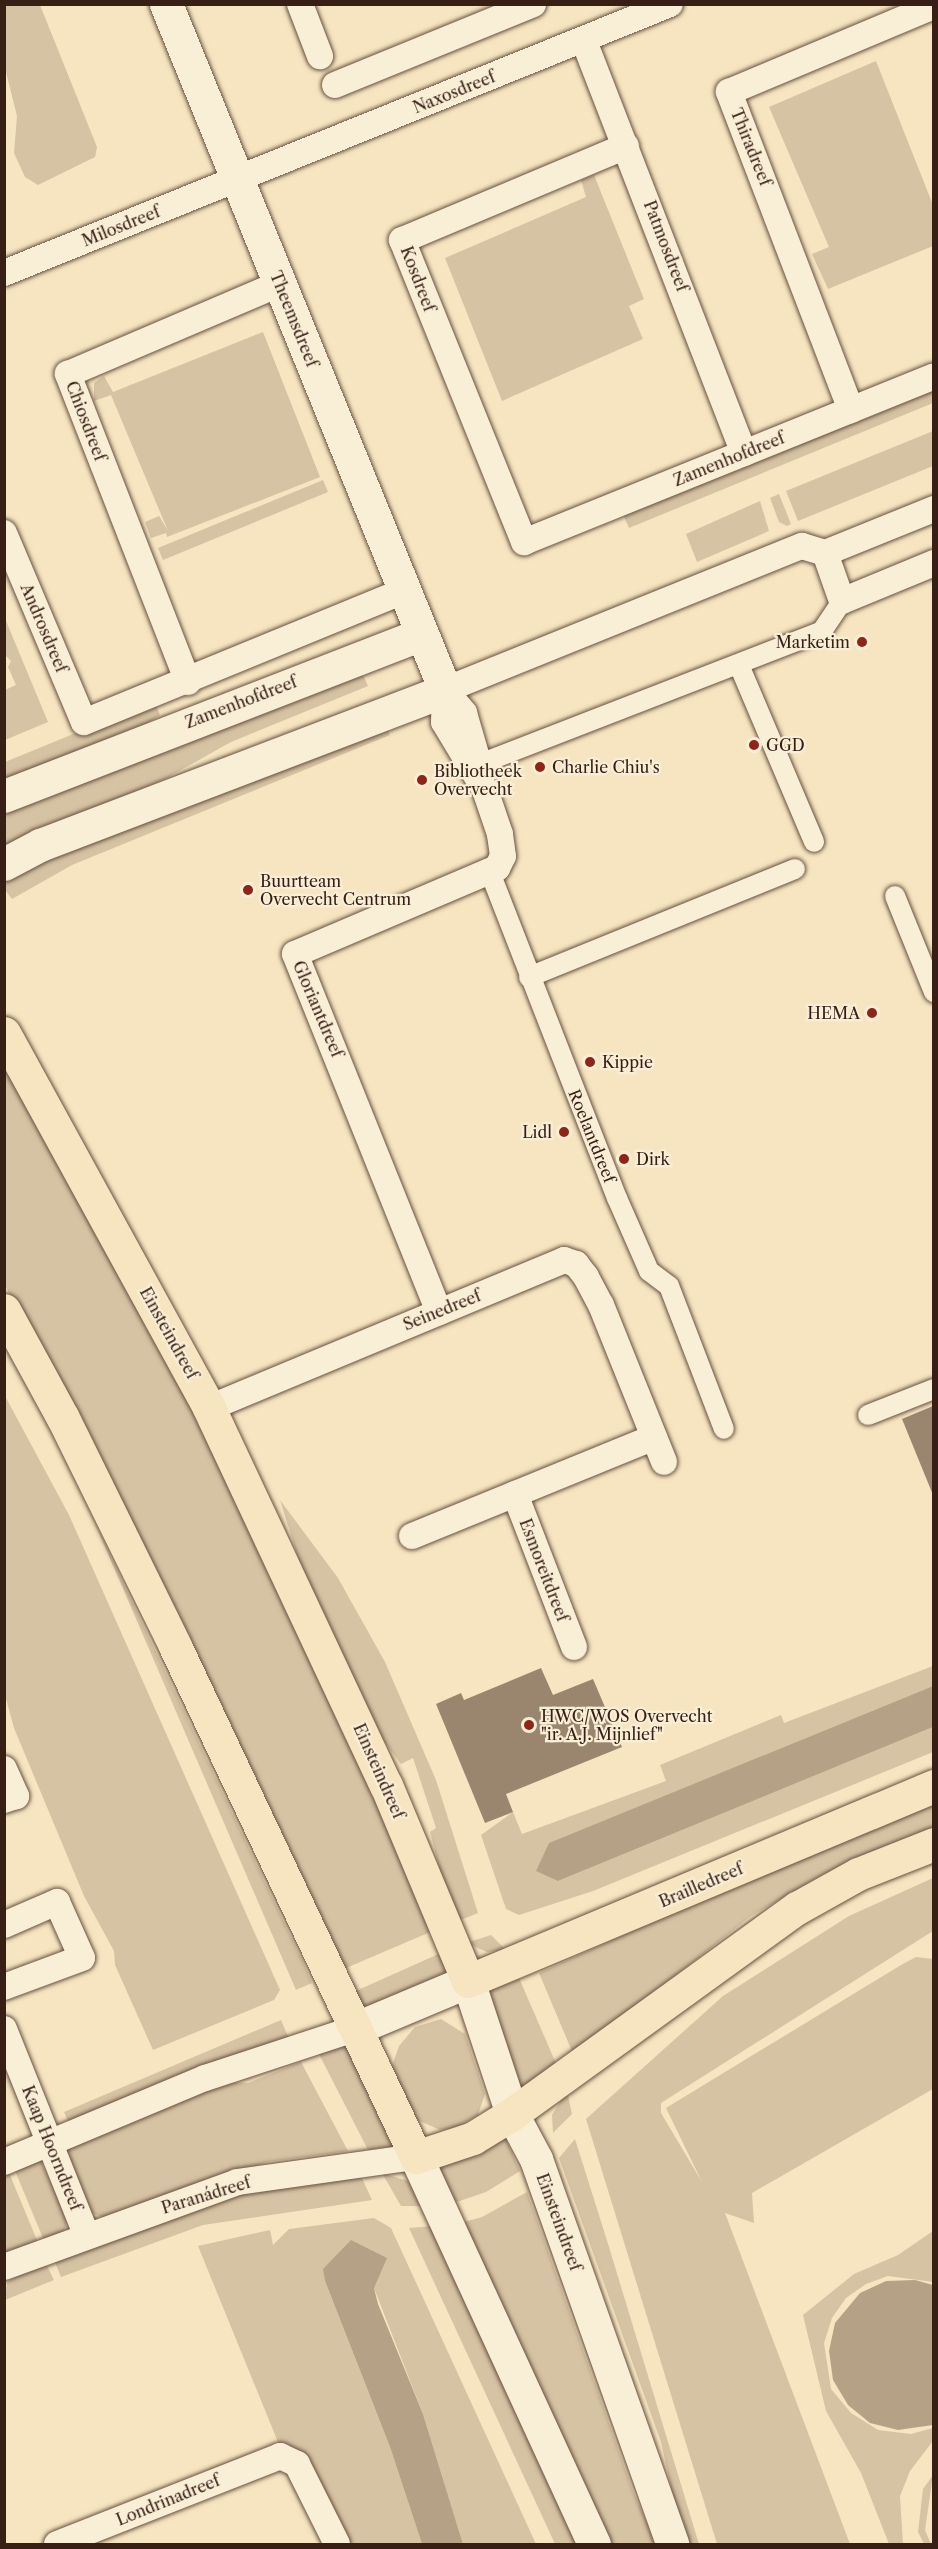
<!DOCTYPE html>
<html>
<head>
<meta charset="utf-8">
<style>
	body { margin:0 }
	#map { position:relative; width:938px; height:2549px; overflow:hidden; background:#f6e5c0; font-family:"Libre Caslon Text",serif }
	div>[style] { position:absolute }
	[style*='--x'] { left:calc(var(--x)*1px); top:calc(var(--y)*1px); width:calc(var(--w)*1px); rotate:calc(var(--a)*1deg) }
	.green>* { inset:0; background:#d6c3a3 }
	.water>* { inset:0; background:#b5a286 }
	.building>* { inset:0; background:#9a866e }
	.roads { filter:drop-shadow(0 0 2px #675040) drop-shadow(0 0 2px #675040) }
	.pedestrian>* { height:20px; margin:-10px; padding:0 10px; transform-origin:10px; border-radius:10px; background:#f9eed6 }
	.minor>* { height:26px; margin:-13px; padding:0 13px; transform-origin:13px; border-radius:13px; background:#f9eed6 }
	.tertiary>* { height:33px; margin:-16.5px; padding:0 16.5px; transform-origin:16.5px; border-radius:16.5px; background:#f9eed6 }
	.secondary>* { height:33px; margin:-16.5px; padding:0 16.5px; transform-origin:16.5px; border-radius:16.5px; background:#f9eed6 }
	.primary>* { height:33px; margin:-16.5px; padding:0 16.5px; transform-origin:16.5px; border-radius:16.5px; background:#f6e5c0 }
	.dots>* { width:16px; height:16px; translate:-50% -50%; box-sizing:border-box; border:3px solid #f9eed6; border-radius:50% }
	span { translate:-50% -50%; white-space:nowrap; text-align:center; line-height:1.15; -webkit-text-stroke:4.5px #f9eed6; paint-order:stroke }
	.street-label { font-size:16px; color:#371f16 }
	.poi-label { font-size:16px; color:#371f16 }
	.right { translate:-100% -50%; text-align:right }
	.left { translate:0 -50%; text-align:left }
	.frame { position:absolute; inset:0; border:6px solid #371f16; pointer-events:none }
</style>
</head>
<body>
<div id="map">
	<div class="green">
		<i style="clip-path:polygon(4px 5px,40px 5px,97px 147px,95px 157px,38px 185px,25px 177px,14px 153px,17px 116px,5px 68px)"></i>
		<i style="clip-path:polygon(876px 61px,933px 205px,933px 246px,828px 289px,812px 254px,829px 247px,769px 107px)"></i>
		<i style="clip-path:polygon(594px 175px,644px 299px,629px 306px,643px 339px,502px 401px,445px 258px,586px 197px,581px 180px)"></i>
		<i style="clip-path:polygon(263px 332px,320px 477px,167px 537px,166px 533px,151px 538px,145px 522px,159px 516px,168px 531px,111px 395px,94px 401px,94px 383px,104px 376px,113px 392px)"></i>
		<i style="clip-path:polygon(933px 383px,933px 403px,629px 528px,621px 510px)"></i>
		<i style="clip-path:polygon(933px 431px,933px 466px,798px 521px,786px 491px)"></i>
		<i style="clip-path:polygon(323px 480px,328px 492px,163px 560px,158px 548px)"></i>
		<i style="clip-path:polygon(779px 494px,791px 524px,787px 526px,779px 522px,770px 498px)"></i>
		<i style="clip-path:polygon(760px 501px,769px 531px,697px 562px,686px 534px)"></i>
		<i style="clip-path:polygon(4px 616px,48px 722px,5px 740px,5px 690px,16px 685px,8px 667px,11px 661px,5px 655px)"></i>
		<i style="clip-path:polygon(359px 666px,368px 686px,231px 742px,165px 779px,5px 850px,5px 811px)"></i>
		<i style="clip-path:polygon(154px 701px,160px 715px,142px 727px,5px 783px,5px 762px)"></i>
		<i style="clip-path:polygon(387px 728px,390px 735px,72px 865px,12px 899px,5px 890px,4px 880px,24px 868px)"></i>
		<i style="clip-path:polygon(4px 1060px,230px 1476px,435px 1930px,339px 1971px,5px 1285px)"></i>
		<i style="clip-path:polygon(4px 1394px,69px 1515px,280px 1990px,274px 2000px,153px 2050px,115px 1965px,114px 1951px,84px 1896px,14px 1728px,5px 1695px)"></i>
		<i style="clip-path:polygon(280px 1500px,338px 1578px,385px 1662px,436px 1780px,478px 1913px,456px 1922px,451px 1913px,430px 1832px,436px 1828px,413px 1758px,401px 1764px,368px 1720px,303px 1573px)"></i>
		<i style="clip-path:polygon(93px 1519px,306px 1969px,312px 1983px,296px 1990px)"></i>
		<i style="clip-path:polygon(933px 1666px,933px 1686px,550px 1843px,558px 1881px,933px 1727px,933px 1752px,593px 1891px,519px 1915px,506px 1909px,481px 1835px,513px 1812px,522px 1834px,666px 1781px,660px 1765px,781px 1715px,784px 1723px)"></i>
		<i style="clip-path:polygon(933px 1796px,933px 1828px,824px 1874px,751px 1916px,574px 2056px,539px 1973px)"></i>
		<i style="clip-path:polygon(933px 1878px,933px 1931px,661px 2103px,661px 2113px,702px 2182px,666px 2108px,901px 1965px,916px 1957px,933px 1959px,933px 2089px,752px 2193px,754px 2223px,725px 2213px,850px 2544px,717px 2544px,586px 2119px,723px 1996px,849px 1916px)"></i>
		<i style="clip-path:polygon(491px 1935px,506px 1950px,487px 1952px,466px 1943px)"></i>
		<i style="clip-path:polygon(443px 1952px,452px 1973px,358px 2012px,349px 1994px)"></i>
		<i style="clip-path:polygon(519px 1978px,558px 2068px,523px 2094px,482px 1993px)"></i>
		<i style="clip-path:polygon(441px 2019px,465px 2034px,485px 2094px,478px 2115px,455px 2128px,440px 2130px,411px 2117px,391px 2069px,399px 2046px,415px 2027px)"></i>
		<i style="clip-path:polygon(281px 2020px,289px 2039px,71px 2127px,64px 2112px)"></i>
		<i style="clip-path:polygon(347px 2042px,396px 2146px,368px 2150px,319px 2054px)"></i>
		<i style="clip-path:polygon(301px 2062px,348px 2151px,267px 2162px,106px 2218px,87px 2212px,65px 2159px,67px 2145px,215px 2082px,248px 2083px)"></i>
		<i style="clip-path:polygon(567px 2091px,572px 2114px,553px 2133px,552px 2115px)"></i>
		<i style="clip-path:polygon(504px 2135px,520px 2171px,486px 2192px,448px 2205px,424px 2156px)"></i>
		<i style="clip-path:polygon(575px 2139px,609px 2247px,699px 2544px,685px 2544px,682px 2537px,661px 2442px,559px 2158px)"></i>
		<i style="clip-path:polygon(40px 2160px,68px 2219px,63px 2234px,45px 2243px,13px 2166px)"></i>
		<i style="clip-path:polygon(7px 2168px,39px 2245px,5px 2259px,4px 2169px)"></i>
		<i style="clip-path:polygon(382px 2173px,408px 2181px,424px 2206px,401px 2206px)"></i>
		<i style="clip-path:polygon(361px 2176px,372px 2200px,203px 2225px,61px 2277px,52px 2255px,221px 2197px)"></i>
		<i style="clip-path:polygon(527px 2192px,633px 2491px,656px 2544px,609px 2544px,457px 2224px,482px 2217px)"></i>
		<i style="clip-path:polygon(374px 2218px,391px 2228px,536px 2544px,463px 2544px,423px 2414px,374px 2288px,325px 2281px,390px 2447px,422px 2544px,338px 2544px,280px 2447px,198px 2246px,270px 2230px,273px 2245px,289px 2229px)"></i>
		<i style="clip-path:polygon(433px 2226px,579px 2544px,555px 2544px,409px 2228px)"></i>
		<i style="clip-path:polygon(933px 2231px,933px 2282px,888px 2276px,866px 2284px,846px 2298px,832px 2318px,824px 2343px,831px 2389px,851px 2413px,878px 2430px,911px 2434px,933px 2428px,933px 2441px,910px 2471px,900px 2496px,903px 2544px,889px 2544px,861px 2473px,826px 2411px,803px 2315px,854px 2274px,898px 2255px)"></i>
		<i style="clip-path:polygon(44px 2260px,54px 2280px,5px 2300px,7px 2282px)"></i>
		<i style="clip-path:polygon(933px 2475px,925px 2530px,931px 2544px,924px 2544px,918px 2532px,923px 2489px)"></i>
	</div>
	<div class="water">
		<i style="clip-path:polygon(933px 1686px,933px 1727px,558px 1881px,536px 1871px,549px 1843px)"></i>
		<i style="clip-path:polygon(351px 2240px,387px 2258px,374px 2288px,378px 2304px,423px 2414px,463px 2544px,422px 2544px,390px 2447px,325px 2281px,323px 2269px)"></i>
		<i style="clip-path:polygon(915px 2280px,933px 2285px,933px 2425px,898px 2430px,870px 2423px,848px 2405px,833px 2380px,829px 2351px,835px 2323px,860px 2293px,886px 2281px)"></i>
	</div>
	<div class="building">
		<i style="clip-path:polygon(933px 1406px,933px 1495px,902px 1419px)"></i>
		<i style="clip-path:polygon(541px 1668px,553px 1695px,593px 1679px,622px 1747px,506px 1794px,513px 1812px,485px 1823px,436px 1704px,461px 1693px,464px 1700px)"></i>
	</div>
	<div class="roads">
		<div class="pedestrian">
			<i style="--x:739;--y:665;--w:192;--a:67"></i>
			<i style="--x:490;--y:760;--w:356;--a:-21.2"></i>
			<i style="--x:822;--y:631;--w:36;--a:-56"></i>
			<i style="--x:491;--y:875;--w:347;--a:68.7"></i>
			<i style="--x:617;--y:1198;--w:80;--a:66.3"></i>
			<i style="--x:649;--y:1271;--w:25;--a:37"></i>
			<i style="--x:669;--y:1286;--w:153;--a:69"></i>
			<i style="--x:895;--y:896;--w:104;--a:67.9"></i>
			<i style="--x:529;--y:977;--w:287;--a:-22.1"></i>
			<i style="--x:868;--y:1415;--w:71;--a:-21.5"></i>
		</div>
		<div class="minor">
			<i style="--x:300;--y:4;--w:56;--a:69"></i>
			<i style="--x:584;--y:41;--w:442;--a:68.8"></i>
			<i style="--x:335;--y:85;--w:214;--a:-22.2"></i>
			<i style="--x:626;--y:146;--w:243;--a:157.2"></i>
			<i style="--x:402;--y:240;--w:326;--a:68"></i>
			<i style="--x:524;--y:542;--w:442;--a:-22"></i>
			<i style="--x:4;--y:273;--w:718;--a:-21.99"></i>
			<i style="--x:851;--y:410;--w:341;--a:-111"></i>
			<i style="--x:729;--y:92;--w:222;--a:-22.8"></i>
			<i style="--x:4;--y:533;--w:205;--a:67.1"></i>
			<i style="--x:84;--y:722;--w:345;--a:-22.3"></i>
			<i style="--x:825;--y:553;--w:118;--a:-22"></i>
			<i style="--x:188;--y:682;--w:331;--a:-111.3"></i>
			<i style="--x:68;--y:374;--w:229;--a:-23.1"></i>
			<i style="--x:445;--y:690;--w:385;--a:-22"></i>
			<i style="--x:802;--y:546;--w:24;--a:17"></i>
			<i style="--x:825;--y:553;--w:51;--a:70.5"></i>
			<i style="--x:842;--y:601;--w:100;--a:-22.4"></i>
			<i style="--x:445;--y:690;--w:30;--a:50"></i>
			<i style="--x:464;--y:713;--w:65;--a:73.8"></i>
			<i style="--x:439;--y:1312;--w:386;--a:-111.9"></i>
			<i style="--x:295;--y:954;--w:220;--a:-23.1"></i>
			<i style="--x:497;--y:868;--w:13;--a:-63"></i>
			<i style="--x:503;--y:856;--w:22;--a:-98"></i>
			<i style="--x:500;--y:834;--w:46;--a:-108.8"></i>
			<i style="--x:485;--y:790;--w:79;--a:-121.1"></i>
			<i style="--x:444;--y:722;--w:32;--a:-88"></i>
			<i style="--x:209;--y:1408;--w:385;--a:-22.6"></i>
			<i style="--x:564;--y:1260;--w:13;--a:18"></i>
			<i style="--x:576;--y:1264;--w:16;--a:52"></i>
			<i style="--x:586;--y:1277;--w:32;--a:62"></i>
			<i style="--x:601;--y:1305;--w:169;--a:68.1"></i>
			<i style="--x:515;--y:1494;--w:164;--a:68.9"></i>
			<i style="--x:412;--y:1536;--w:261;--a:-22.2"></i>
			<i style="--x:4;--y:1769;--w:30;--a:66"></i>
			<i style="--x:16;--y:1796;--w:13;--a:162"></i>
			<i style="--x:4;--y:1925;--w:58;--a:-23.5"></i>
			<i style="--x:57;--y:1902;--w:61;--a:65.9"></i>
			<i style="--x:82;--y:1958;--w:83;--a:159.6"></i>
			<i style="--x:4;--y:2029;--w:221;--a:68.2"></i>
			<i style="--x:4;--y:2162;--w:218;--a:-22.7"></i>
			<i style="--x:205;--y:2078;--w:157;--a:-18.2"></i>
			<i style="--x:4;--y:2267;--w:248;--a:-20"></i>
			<i style="--x:237;--y:2182;--w:181;--a:-8"></i>
			<i style="--x:57;--y:2544;--w:240;--a:-21.5"></i>
			<i style="--x:280;--y:2456;--w:19;--a:25"></i>
			<i style="--x:297;--y:2464;--w:89;--a:63.4"></i>
		</div>
		<div class="tertiary">
			<i style="--x:4;--y:796;--w:447;--a:-21.2"></i>
			<i style="--x:4;--y:864;--w:41;--a:-27.8"></i>
			<i style="--x:40;--y:845;--w:434;--a:-20.9"></i>
			<i style="--x:445;--y:690;--w:741;--a:-112.13"></i>
		</div>
		<div class="secondary">
			<i style="--x:354;--y:2029;--w:124;--a:-22.8"></i>
			<i style="--x:468;--y:1981;--w:140;--a:71.7"></i>
			<i style="--x:512;--y:2114;--w:51;--a:61.9"></i>
			<i style="--x:536;--y:2159;--w:408;--a:70.5"></i>
			<i style="--x:416;--y:2157;--w:426;--a:65.3"></i>
		</div>
		<div class="primary">
			<i style="--x:4;--y:1033;--w:427;--a:61.3"></i>
			<i style="--x:209;--y:1408;--w:416;--a:64.9"></i>
			<i style="--x:386;--y:1785;--w:212;--a:67.3"></i>
			<i style="--x:468;--y:1981;--w:505;--a:-22.71"></i>
			<i style="--x:4;--y:1310;--w:123;--a:61.4"></i>
			<i style="--x:63;--y:1418;--w:254;--a:63.8"></i>
			<i style="--x:175;--y:1646;--w:565;--a:64.75"></i>
			<i style="--x:416;--y:2157;--w:60;--a:-18.4"></i>
			<i style="--x:473;--y:2138;--w:46;--a:-31.6"></i>
			<i style="--x:512;--y:2114;--w:352;--a:-35.9"></i>
			<i style="--x:797;--y:1908;--w:70;--a:-29.1"></i>
			<i style="--x:858;--y:1874;--w:82;--a:-21.5"></i>
		</div>
	</div>
	<div class="dots">
		<i style="left:862px;top:642px;background:#8f2418"></i>
		<i style="left:754px;top:745px;background:#8f2418"></i>
		<i style="left:540px;top:767px;background:#8f2418"></i>
		<i style="left:422px;top:780px;background:#8f2418"></i>
		<i style="left:248px;top:890px;background:#8f2418"></i>
		<i style="left:872px;top:1013px;background:#8f2418"></i>
		<i style="left:590px;top:1062px;background:#8f2418"></i>
		<i style="left:564px;top:1132px;background:#8f2418"></i>
		<i style="left:624px;top:1159px;background:#8f2418"></i>
		<i style="left:529px;top:1725px;background:#8f2418"></i>
	</div>
	<div class="street-label">
		<span style="left:454px;top:92px;rotate:-22deg">Naxosdreef</span>
		<span style="left:751px;top:147px;rotate:68deg">Thiradreef</span>
		<span style="left:121px;top:226px;rotate:-22deg">Milosdreef</span>
		<span style="left:666px;top:246px;rotate:69deg">Patmosdreef</span>
		<span style="left:418px;top:279px;rotate:69deg">Kosdreef</span>
		<span style="left:294px;top:319px;rotate:68deg">Theemsdreef</span>
		<span style="left:86px;top:421px;rotate:69deg">Chiosdreef</span>
		<span style="left:729px;top:459px;rotate:-22deg">Zamenhofdreef</span>
		<span style="left:44px;top:628px;rotate:67deg">Androsdreef</span>
		<span style="left:241px;top:702px;rotate:-21deg">Zamenhofdreef</span>
		<span style="left:318px;top:1009px;rotate:67deg">Gloriantdreef</span>
		<span style="left:592px;top:1136px;rotate:68deg">Roelantdreef</span>
		<span style="left:442px;top:1310px;rotate:-22deg">Seinedreef</span>
		<span style="left:169px;top:1333px;rotate:61deg">Einsteindreef</span>
		<span style="left:544px;top:1570px;rotate:69deg">Esmoreitdreef</span>
		<span style="left:379px;top:1771px;rotate:66deg">Einsteindreef</span>
		<span style="left:701px;top:1885px;rotate:-23deg">Brailledreef</span>
		<span style="left:52px;top:2148px;rotate:68deg">Kaap Hoorndreef</span>
		<span style="left:206px;top:2195px;rotate:-17deg">Paranádreef</span>
		<span style="left:559px;top:2222px;rotate:70deg">Einsteindreef</span>
		<span style="left:168px;top:2500px;rotate:-22deg">Londrinadreef</span>
	</div>
	<div class="poi-label">
		<span class="right" style="left:850px;top:642px">Marketim</span>
		<span class="left" style="left:766px;top:745px">GGD</span>
		<span class="left" style="left:552px;top:767px">Charlie Chiu's</span>
		<span class="left" style="left:434px;top:780px">Bibliotheek<br>Overvecht</span>
		<span class="left" style="left:260px;top:890px">Buurtteam<br>Overvecht Centrum</span>
		<span class="right" style="left:860px;top:1013px">HEMA</span>
		<span class="left" style="left:602px;top:1062px">Kippie</span>
		<span class="right" style="left:552px;top:1132px">Lidl</span>
		<span class="left" style="left:636px;top:1159px">Dirk</span>
		<span class="left" style="left:541px;top:1725px">HWC/WOS Overvecht<br>"ir. A.J. Mijnlief"</span>
	</div>
	<div class="frame"></div>
</div>
</body>
</html>
